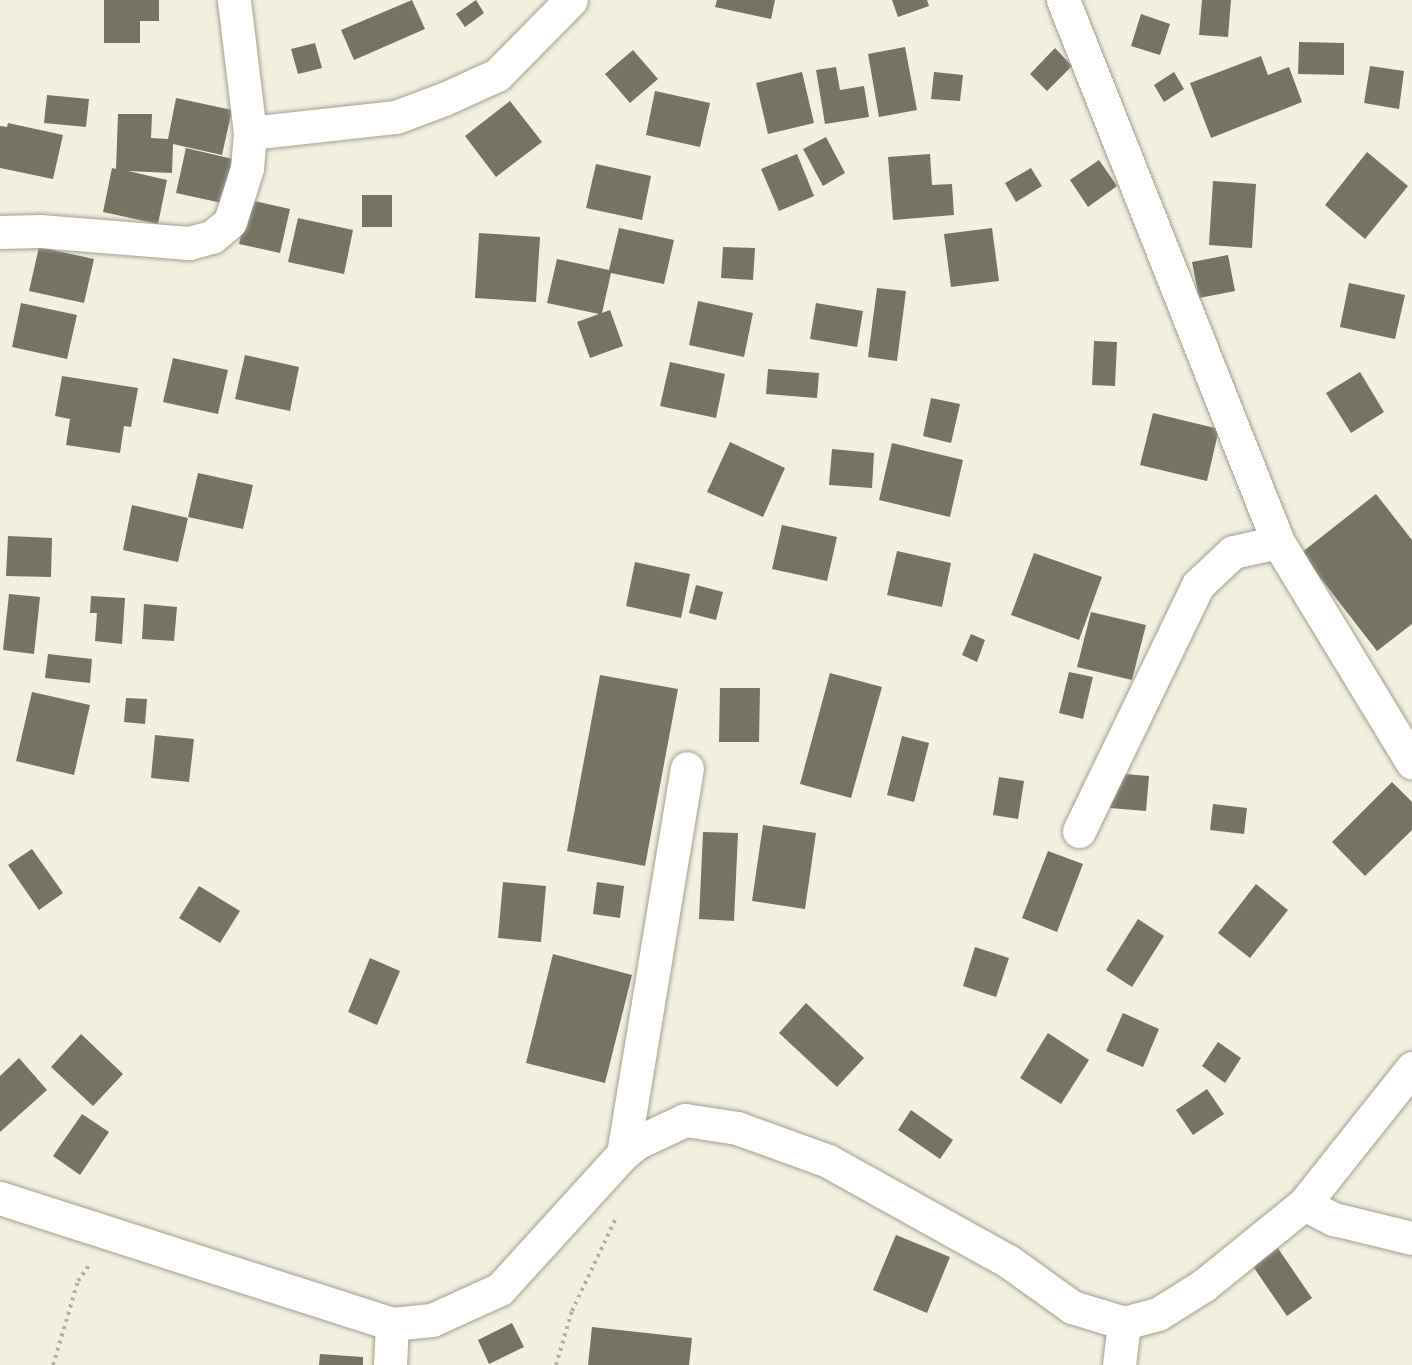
<!DOCTYPE html>
<html>
<head>
<meta charset="utf-8">
<style>
	body { margin:0 }
	#map { position:relative; width:1412px; height:1365px; overflow:hidden; background:#f2f1e0; font-family:Lato,sans-serif }
	div>[style] { position:absolute }
	[style*='--x'] { left:calc(var(--x)*1px); top:calc(var(--y)*1px); width:calc(var(--w)*1px); rotate:calc(var(--a)*1deg) }
	.building>* { inset:0; background:#747364 }
	.path>* { height:4px; margin-top:-2px; transform-origin:0; background:repeating-linear-gradient(90deg,#b1b0a2 0 3px,transparent 0 7.5px) }
	.roads { filter:drop-shadow(0 0 2px #a0a08f) drop-shadow(0 0 2px #a0a08f) }
	.street>* { height:33px; margin:-16.5px; padding:0 16.5px; transform-origin:16.5px; border-radius:16.5px; background:#fff }
	span { translate:-50% -50%; white-space:nowrap; text-align:center; line-height:1.15; -webkit-text-stroke:6px #f2f1e0; paint-order:stroke }
</style>
</head>
<body>
<div id="map">
	<div class="building">
		<i style="clip-path:polygon(104px 0,159px 0,159px 21px,140px 21px,140px 43px,104px 43px)"></i>
		<i style="clip-path:polygon(412px 0,425px 29px,354px 60px,341px 30px)"></i>
		<i style="clip-path:polygon(476px 0,484px 13px,465px 27px,456px 14px)"></i>
		<i style="clip-path:polygon(717px 0,775px 0,771px 19px,715px 7px)"></i>
		<i style="clip-path:polygon(892px 0,927px 0,929px 6px,898px 17px)"></i>
		<i style="clip-path:polygon(1202px 0,1231px 0,1228px 37px,1199px 35px)"></i>
		<i style="clip-path:polygon(1141px 14px,1170px 24px,1160px 55px,1131px 46px)"></i>
		<i style="clip-path:polygon(1299px 42px,1344px 43px,1344px 75px,1298px 74px)"></i>
		<i style="clip-path:polygon(315px 43px,322px 68px,298px 74px,291px 49px)"></i>
		<i style="clip-path:polygon(905px 47px,917px 110px,879px 117px,868px 54px)"></i>
		<i style="clip-path:polygon(1055px 48px,1072px 66px,1047px 91px,1030px 74px)"></i>
		<i style="clip-path:polygon(633px 50px,658px 79px,630px 103px,605px 74px)"></i>
		<i style="clip-path:polygon(1261px 56px,1268px 75px,1289px 67px,1302px 102px,1211px 138px,1190px 83px)"></i>
		<i style="clip-path:polygon(1370px 66px,1404px 71px,1399px 109px,1364px 103px)"></i>
		<i style="clip-path:polygon(836px 67px,840px 90px,864px 86px,869px 117px,825px 124px,816px 70px)"></i>
		<i style="clip-path:polygon(802px 72px,814px 123px,768px 134px,756px 83px)"></i>
		<i style="clip-path:polygon(934px 72px,963px 75px,960px 101px,931px 99px)"></i>
		<i style="clip-path:polygon(1174px 72px,1184px 89px,1164px 102px,1154px 85px)"></i>
		<i style="clip-path:polygon(655px 91px,710px 103px,700px 147px,646px 135px)"></i>
		<i style="clip-path:polygon(47px 95px,89px 99px,86px 127px,44px 123px)"></i>
		<i style="clip-path:polygon(176px 98px,232px 110px,222px 155px,173px 144px,172px 173px,128px 171px,167px 180px,158px 224px,103px 212px,112px 168px,116px 169px,118px 114px,152px 114px,151px 138px,168px 139px)"></i>
		<i style="clip-path:polygon(510px 101px,542px 142px,496px 177px,465px 136px)"></i>
		<i style="clip-path:polygon(8px 123px,63px 135px,53px 179px,0 168px,0 126px,7px 127px)"></i>
		<i style="clip-path:polygon(826px 137px,845px 173px,823px 186px,803px 149px)"></i>
		<i style="clip-path:polygon(186px 148px,241px 161px,231px 205px,176px 193px)"></i>
		<i style="clip-path:polygon(1367px 152px,1408px 186px,1365px 239px,1325px 205px)"></i>
		<i style="clip-path:polygon(797px 154px,814px 196px,779px 211px,761px 169px)"></i>
		<i style="clip-path:polygon(930px 154px,932px 185px,952px 184px,954px 215px,893px 220px,888px 157px)"></i>
		<i style="clip-path:polygon(1099px 160px,1117px 186px,1088px 207px,1070px 180px)"></i>
		<i style="clip-path:polygon(596px 164px,651px 176px,642px 220px,586px 208px)"></i>
		<i style="clip-path:polygon(1031px 168px,1042px 186px,1016px 202px,1005px 183px)"></i>
		<i style="clip-path:polygon(1213px 181px,1256px 184px,1252px 248px,1209px 245px)"></i>
		<i style="clip-path:polygon(362px 195px,392px 195px,392px 227px,362px 227px)"></i>
		<i style="clip-path:polygon(249px 200px,290px 209px,280px 253px,239px 244px)"></i>
		<i style="clip-path:polygon(298px 218px,353px 230px,344px 274px,288px 262px)"></i>
		<i style="clip-path:polygon(619px 228px,674px 240px,664px 284px,611px 273px,602px 313px,610px 310px,623px 346px,590px 358px,577px 322px,599px 314px,547px 303px,557px 259px,609px 270px)"></i>
		<i style="clip-path:polygon(992px 228px,999px 281px,951px 287px,944px 234px)"></i>
		<i style="clip-path:polygon(479px 233px,540px 237px,536px 302px,475px 298px)"></i>
		<i style="clip-path:polygon(39px 247px,94px 259px,84px 303px,29px 291px)"></i>
		<i style="clip-path:polygon(723px 247px,755px 248px,753px 280px,721px 278px)"></i>
		<i style="clip-path:polygon(1228px 255px,1235px 291px,1199px 298px,1192px 262px)"></i>
		<i style="clip-path:polygon(1349px 283px,1405px 295px,1395px 339px,1340px 327px)"></i>
		<i style="clip-path:polygon(877px 288px,906px 291px,897px 361px,868px 357px)"></i>
		<i style="clip-path:polygon(698px 301px,753px 313px,744px 357px,689px 345px)"></i>
		<i style="clip-path:polygon(21px 303px,77px 315px,67px 359px,12px 347px)"></i>
		<i style="clip-path:polygon(816px 303px,863px 311px,857px 347px,810px 339px)"></i>
		<i style="clip-path:polygon(1094px 341px,1117px 342px,1115px 386px,1092px 385px)"></i>
		<i style="clip-path:polygon(245px 355px,299px 367px,290px 411px,235px 399px)"></i>
		<i style="clip-path:polygon(173px 358px,228px 370px,218px 414px,163px 402px)"></i>
		<i style="clip-path:polygon(670px 362px,725px 374px,716px 418px,660px 406px)"></i>
		<i style="clip-path:polygon(768px 369px,819px 373px,817px 398px,766px 394px)"></i>
		<i style="clip-path:polygon(1360px 372px,1384px 412px,1351px 433px,1326px 393px)"></i>
		<i style="clip-path:polygon(62px 376px,138px 388px,131px 427px,124px 426px,120px 453px,66px 445px,70px 419px,55px 416px)"></i>
		<i style="clip-path:polygon(931px 398px,960px 404px,951px 443px,923px 436px)"></i>
		<i style="clip-path:polygon(1153px 413px,1219px 429px,1207px 481px,1140px 465px)"></i>
		<i style="clip-path:polygon(730px 442px,785px 468px,763px 517px,707px 492px)"></i>
		<i style="clip-path:polygon(892px 443px,963px 460px,950px 517px,879px 500px)"></i>
		<i style="clip-path:polygon(832px 449px,874px 453px,872px 488px,829px 485px)"></i>
		<i style="clip-path:polygon(198px 473px,253px 485px,243px 529px,188px 517px)"></i>
		<i style="clip-path:polygon(1376px 494px,1412px 540px,1412px 624px,1377px 651px,1301px 553px)"></i>
		<i style="clip-path:polygon(132px 505px,188px 518px,178px 562px,123px 550px)"></i>
		<i style="clip-path:polygon(782px 525px,837px 537px,827px 581px,772px 569px)"></i>
		<i style="clip-path:polygon(8px 536px,52px 538px,51px 577px,6px 576px)"></i>
		<i style="clip-path:polygon(897px 551px,951px 563px,942px 607px,887px 595px)"></i>
		<i style="clip-path:polygon(1034px 553px,1102px 577px,1079px 640px,1011px 615px)"></i>
		<i style="clip-path:polygon(635px 562px,690px 574px,681px 618px,626px 606px)"></i>
		<i style="clip-path:polygon(696px 585px,723px 592px,716px 620px,689px 613px)"></i>
		<i style="clip-path:polygon(9px 594px,40px 597px,34px 654px,3px 650px)"></i>
		<i style="clip-path:polygon(91px 596px,125px 598px,122px 644px,95px 641px,97px 613px,90px 613px)"></i>
		<i style="clip-path:polygon(144px 604px,177px 607px,174px 641px,142px 639px)"></i>
		<i style="clip-path:polygon(1091px 612px,1146px 625px,1132px 680px,1077px 667px)"></i>
		<i style="clip-path:polygon(971px 634px,985px 640px,977px 662px,962px 655px)"></i>
		<i style="clip-path:polygon(48px 654px,92px 659px,90px 683px,45px 678px)"></i>
		<i style="clip-path:polygon(1069px 672px,1093px 677px,1083px 719px,1059px 713px)"></i>
		<i style="clip-path:polygon(830px 673px,882px 687px,851px 798px,800px 784px)"></i>
		<i style="clip-path:polygon(600px 675px,678px 689px,645px 866px,567px 851px)"></i>
		<i style="clip-path:polygon(720px 688px,760px 688px,759px 742px,719px 742px)"></i>
		<i style="clip-path:polygon(32px 692px,90px 705px,74px 775px,16px 761px)"></i>
		<i style="clip-path:polygon(126px 698px,147px 699px,145px 724px,124px 722px)"></i>
		<i style="clip-path:polygon(155px 735px,194px 739px,189px 782px,151px 778px)"></i>
		<i style="clip-path:polygon(902px 736px,929px 743px,914px 802px,887px 795px)"></i>
		<i style="clip-path:polygon(1112px 773px,1149px 776px,1146px 811px,1110px 808px)"></i>
		<i style="clip-path:polygon(999px 777px,1024px 781px,1018px 819px,993px 815px)"></i>
		<i style="clip-path:polygon(1392px 782px,1412px 802px,1412px 830px,1365px 876px,1332px 842px)"></i>
		<i style="clip-path:polygon(1213px 804px,1247px 808px,1244px 834px,1210px 830px)"></i>
		<i style="clip-path:polygon(763px 825px,816px 833px,805px 909px,752px 901px)"></i>
		<i style="clip-path:polygon(703px 832px,738px 833px,734px 921px,699px 919px)"></i>
		<i style="clip-path:polygon(32px 849px,63px 893px,39px 910px,8px 865px)"></i>
		<i style="clip-path:polygon(1048px 851px,1083px 864px,1057px 932px,1022px 918px)"></i>
		<i style="clip-path:polygon(503px 882px,546px 886px,541px 942px,498px 938px)"></i>
		<i style="clip-path:polygon(597px 882px,624px 886px,620px 918px,593px 914px)"></i>
		<i style="clip-path:polygon(1256px 884px,1288px 910px,1250px 958px,1218px 933px)"></i>
		<i style="clip-path:polygon(199px 886px,240px 911px,220px 943px,179px 918px)"></i>
		<i style="clip-path:polygon(1138px 919px,1164px 936px,1132px 987px,1106px 970px)"></i>
		<i style="clip-path:polygon(975px 947px,1009px 958px,996px 997px,963px 986px)"></i>
		<i style="clip-path:polygon(553px 954px,632px 975px,605px 1083px,526px 1063px)"></i>
		<i style="clip-path:polygon(370px 958px,400px 971px,377px 1025px,348px 1012px)"></i>
		<i style="clip-path:polygon(806px 1003px,864px 1058px,837px 1087px,779px 1033px)"></i>
		<i style="clip-path:polygon(1123px 1013px,1159px 1029px,1143px 1067px,1106px 1051px)"></i>
		<i style="clip-path:polygon(1048px 1033px,1089px 1060px,1061px 1104px,1020px 1078px)"></i>
		<i style="clip-path:polygon(81px 1034px,123px 1074px,93px 1106px,51px 1067px)"></i>
		<i style="clip-path:polygon(1218px 1042px,1241px 1058px,1225px 1083px,1202px 1066px)"></i>
		<i style="clip-path:polygon(19px 1058px,47px 1090px,0 1132px,0 1076px)"></i>
		<i style="clip-path:polygon(1207px 1089px,1224px 1114px,1193px 1135px,1176px 1110px)"></i>
		<i style="clip-path:polygon(911px 1110px,953px 1140px,940px 1159px,898px 1130px)"></i>
		<i style="clip-path:polygon(82px 1114px,109px 1132px,80px 1175px,53px 1156px)"></i>
		<i style="clip-path:polygon(896px 1235px,950px 1257px,927px 1313px,873px 1290px)"></i>
		<i style="clip-path:polygon(1277px 1247px,1312px 1298px,1287px 1316px,1252px 1265px)"></i>
		<i style="clip-path:polygon(512px 1323px,524px 1347px,489px 1364px,478px 1340px)"></i>
		<i style="clip-path:polygon(592px 1327px,692px 1338px,689px 1365px,588px 1365px)"></i>
		<i style="clip-path:polygon(320px 1354px,363px 1357px,363px 1365px,319px 1365px)"></i>
	</div>
	<div class="path">
		<i style="--x:53;--y:1365;--w:88;--a:-73.4"></i>
		<i style="--x:78;--y:1281;--w:21;--a:-55"></i>
		<i style="--x:556;--y:1365;--w:56;--a:-73.5"></i>
		<i style="--x:572;--y:1311;--w:103;--a:-64.7"></i>
	</div>
	<div class="roads">
		<div class="street">
			<i style="--x:1063;--y:0;--w:583;--a:68.36"></i>
			<i style="--x:1278;--y:542;--w:258;--a:58.7"></i>
			<i style="--x:250;--y:133;--w:147;--a:-6.3"></i>
			<i style="--x:396;--y:117;--w:51;--a:-20.6"></i>
			<i style="--x:444;--y:99;--w:58;--a:-24.4"></i>
			<i style="--x:497;--y:75;--w:105;--a:-45.4"></i>
			<i style="--x:0;--y:232;--w:40;--a:-1.4"></i>
			<i style="--x:40;--y:231;--w:149;--a:4.6"></i>
			<i style="--x:189;--y:243;--w:24;--a:-15"></i>
			<i style="--x:212;--y:237;--w:23;--a:-40"></i>
			<i style="--x:230;--y:222;--w:57;--a:-72.5"></i>
			<i style="--x:247;--y:168;--w:35;--a:-85"></i>
			<i style="--x:250;--y:133;--w:134;--a:-96.9"></i>
			<i style="--x:1079;--y:831;--w:273;--a:-64.2"></i>
			<i style="--x:1198;--y:585;--w:48;--a:-43.3"></i>
			<i style="--x:1233;--y:552;--w:46;--a:-12.5"></i>
			<i style="--x:623;--y:1154;--w:391;--a:-80.6"></i>
			<i style="--x:0;--y:1198;--w:412;--a:17.8"></i>
			<i style="--x:392;--y:1324;--w:40;--a:-5.7"></i>
			<i style="--x:432;--y:1320;--w:75;--a:-24.5"></i>
			<i style="--x:500;--y:1289;--w:183;--a:-47.7"></i>
			<i style="--x:623;--y:1154;--w:19;--a:-39"></i>
			<i style="--x:638;--y:1142;--w:52;--a:-25.1"></i>
			<i style="--x:685;--y:1120;--w:53;--a:8.7"></i>
			<i style="--x:737;--y:1128;--w:97;--a:19.9"></i>
			<i style="--x:828;--y:1161;--w:206;--a:29.1"></i>
			<i style="--x:1008;--y:1261;--w:79;--a:35.7"></i>
			<i style="--x:1072;--y:1307;--w:54;--a:17.1"></i>
			<i style="--x:1124;--y:1323;--w:35;--a:-15"></i>
			<i style="--x:1158;--y:1314;--w:54;--a:-32.2"></i>
			<i style="--x:1204;--y:1285;--w:129;--a:-39"></i>
			<i style="--x:1304;--y:1204;--w:174;--a:-51.5"></i>
			<i style="--x:1304;--y:1204;--w:34;--a:27"></i>
			<i style="--x:1334;--y:1219;--w:80;--a:13.7"></i>
			<i style="--x:390;--y:1365;--w:41;--a:-87.2"></i>
			<i style="--x:1119;--y:1365;--w:42;--a:-83.2"></i>
		</div>
	</div>
</div>
</body>
</html>
